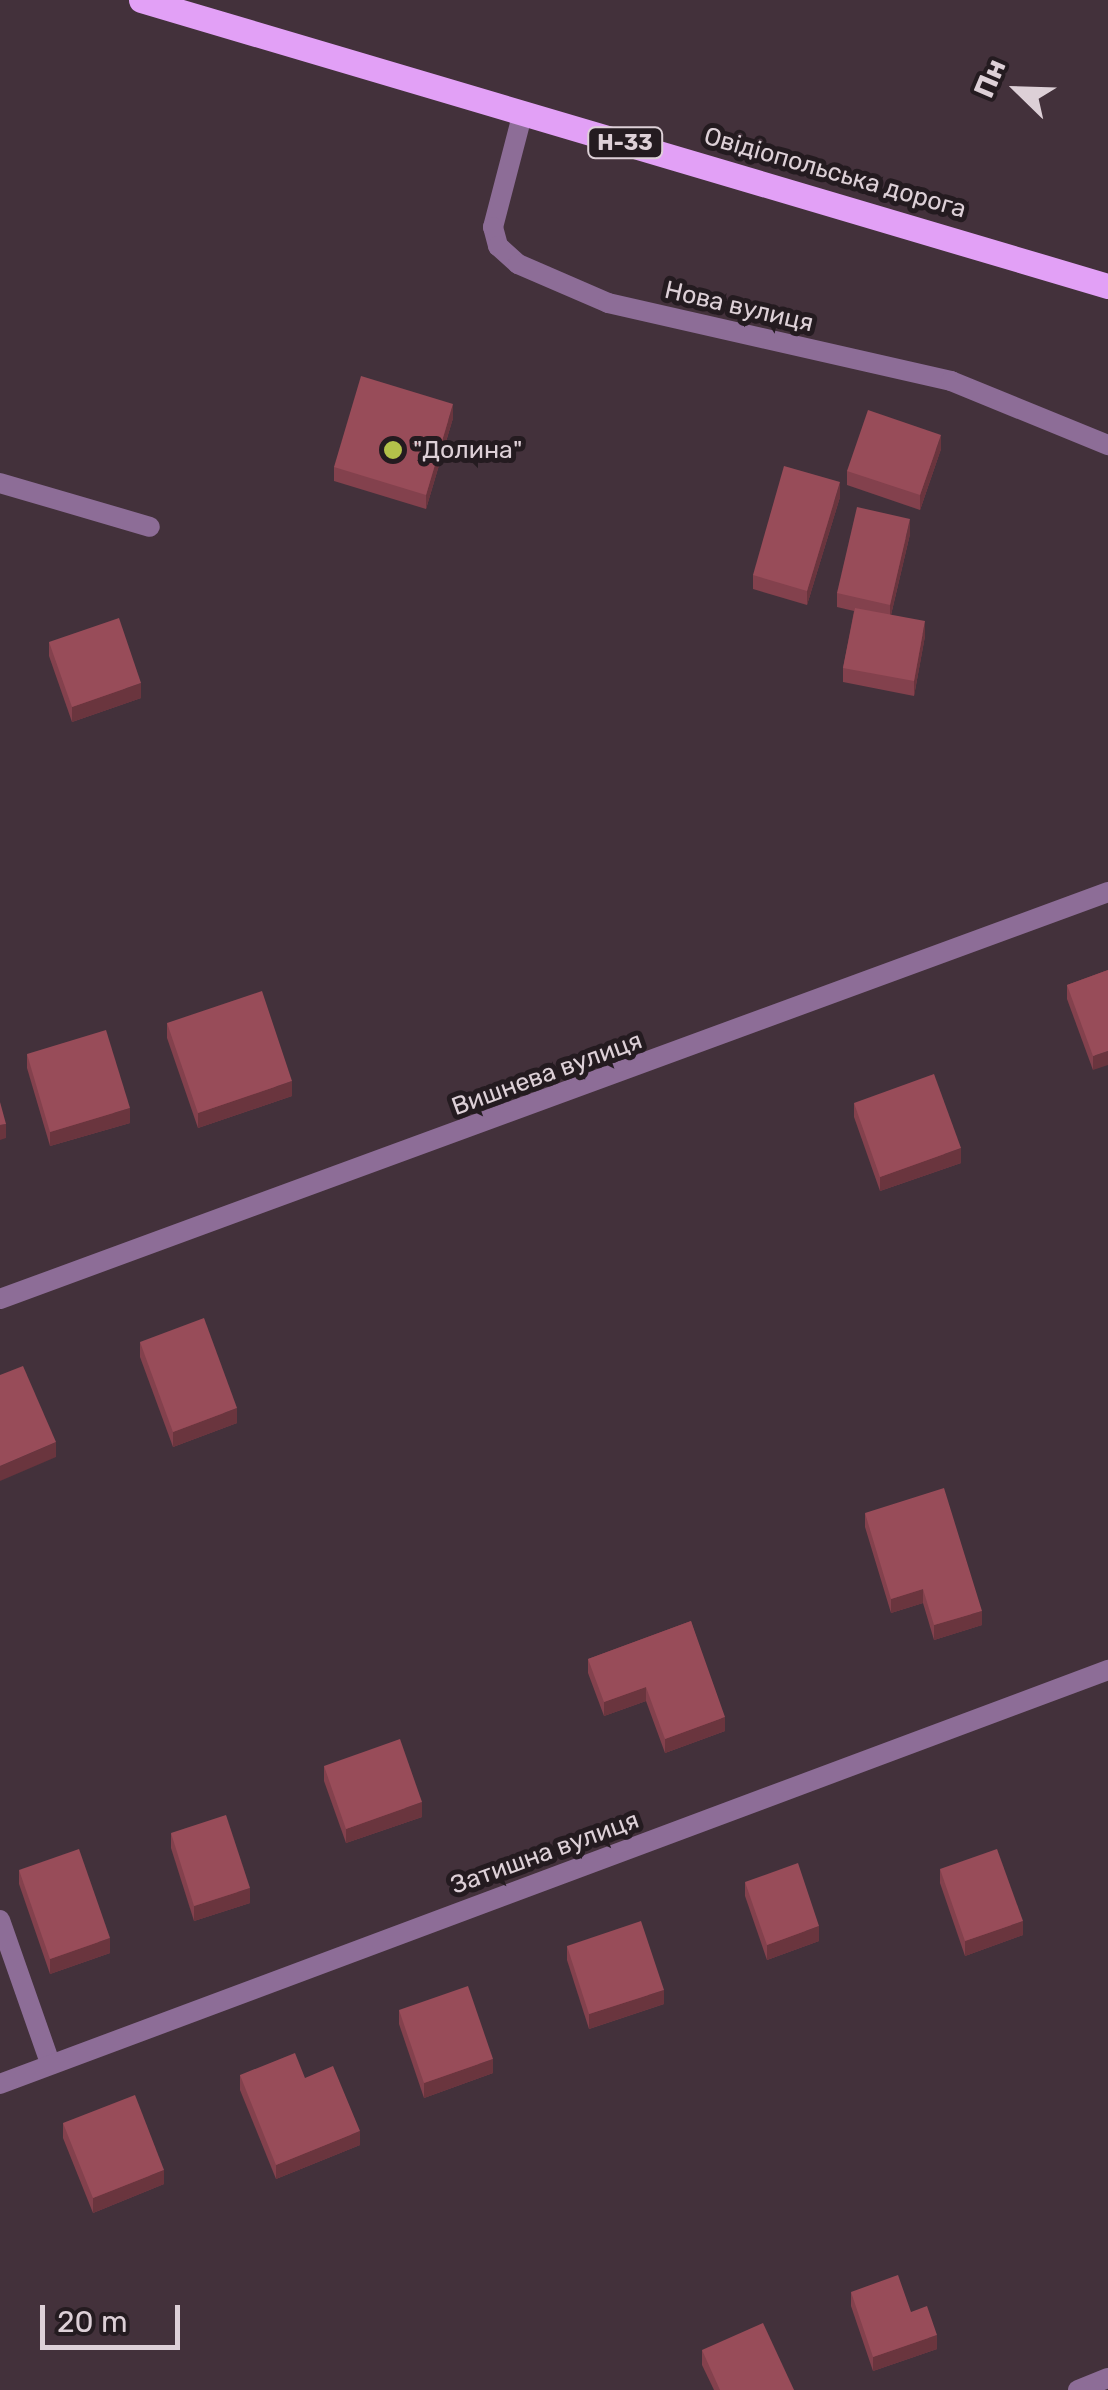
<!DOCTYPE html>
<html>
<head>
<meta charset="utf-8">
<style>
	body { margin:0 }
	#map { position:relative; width:1108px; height:2390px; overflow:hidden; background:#43313b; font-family:Rubik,sans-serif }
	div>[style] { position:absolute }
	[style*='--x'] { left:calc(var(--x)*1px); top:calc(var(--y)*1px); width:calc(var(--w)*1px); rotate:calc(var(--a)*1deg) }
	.lane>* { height:20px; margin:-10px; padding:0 10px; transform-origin:10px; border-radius:10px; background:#8d6d97 }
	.street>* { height:20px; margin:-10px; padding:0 10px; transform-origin:10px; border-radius:10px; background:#8d6d97 }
	.primary>* { height:25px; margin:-12.5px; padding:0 12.5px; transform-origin:12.5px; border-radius:12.5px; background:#e2a0f6 }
	.wall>* { inset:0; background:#83414d }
	.shaded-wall>* { inset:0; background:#6a353e }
	.building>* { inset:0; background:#984c59 }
	.dots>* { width:28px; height:28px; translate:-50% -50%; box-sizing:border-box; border:5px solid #241b20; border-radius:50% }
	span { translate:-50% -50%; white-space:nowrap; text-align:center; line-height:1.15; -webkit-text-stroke:10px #241b20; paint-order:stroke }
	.shield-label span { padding:2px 8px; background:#241b20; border:2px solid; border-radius:8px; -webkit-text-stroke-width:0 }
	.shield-label { font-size:22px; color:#ddd0d7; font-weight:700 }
	.street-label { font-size:25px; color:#ddd0d7 }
	.poi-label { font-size:25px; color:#ddd0d7 }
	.left { translate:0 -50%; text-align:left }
	.north { position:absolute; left:968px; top:40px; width:100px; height:100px; -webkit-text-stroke:8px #241b20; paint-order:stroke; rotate:293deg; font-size:28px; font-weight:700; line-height:40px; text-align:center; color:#ddd0d7 }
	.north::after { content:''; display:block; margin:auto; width:35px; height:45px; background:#ddd0d7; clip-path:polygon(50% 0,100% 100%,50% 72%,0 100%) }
	.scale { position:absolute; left:40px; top:2305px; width:140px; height:45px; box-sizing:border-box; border:5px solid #ddd0d7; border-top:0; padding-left:12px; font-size:30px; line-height:35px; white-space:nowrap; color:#ddd0d7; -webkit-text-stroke:8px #241b20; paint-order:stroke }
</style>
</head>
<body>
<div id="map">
	<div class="lane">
		<i style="--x:0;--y:483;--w:156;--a:16.3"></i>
		<i style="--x:0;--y:1920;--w:151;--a:70.7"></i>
	</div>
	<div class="street">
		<i style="--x:523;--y:112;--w:119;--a:104.6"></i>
		<i style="--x:493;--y:227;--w:20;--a:75"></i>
		<i style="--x:498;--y:246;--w:27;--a:42"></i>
		<i style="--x:518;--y:264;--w:98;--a:23.4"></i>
		<i style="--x:608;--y:303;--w:352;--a:12.8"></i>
		<i style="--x:951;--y:381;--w:170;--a:22.2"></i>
		<i style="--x:0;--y:1299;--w:1180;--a:-20.17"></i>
		<i style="--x:0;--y:2084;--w:1183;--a:-20.49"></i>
		<i style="--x:1078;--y:2390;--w:32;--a:-22"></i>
	</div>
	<div class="primary">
		<i style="--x:141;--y:0;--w:1008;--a:16.48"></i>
	</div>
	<div class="wall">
		<i style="clip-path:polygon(453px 418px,426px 509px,334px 481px,334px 467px)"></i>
		<i style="clip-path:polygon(941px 449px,920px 510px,847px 485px,847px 471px)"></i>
		<i style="clip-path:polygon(840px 497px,807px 605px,753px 589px,753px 575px)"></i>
		<i style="clip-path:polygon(910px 534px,891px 615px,925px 636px,914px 696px,843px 682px,843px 668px,854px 611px,837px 607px,837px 593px)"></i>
		<i style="clip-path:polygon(49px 642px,141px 698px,72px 722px,49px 656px)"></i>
		<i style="clip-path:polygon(1108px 970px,1093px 1070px,1067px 999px,1067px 985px)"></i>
		<i style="clip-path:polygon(167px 1023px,292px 1096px,198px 1128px,167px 1038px)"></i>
		<i style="clip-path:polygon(27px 1054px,130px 1123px,50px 1146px,27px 1068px)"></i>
		<i style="clip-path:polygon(854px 1103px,961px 1163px,880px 1191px,854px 1117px)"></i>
		<i style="clip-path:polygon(140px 1342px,237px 1423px,173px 1447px,140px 1357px)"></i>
		<i style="clip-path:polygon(865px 1513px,982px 1625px,934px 1640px,923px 1603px,891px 1613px,865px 1527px)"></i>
		<i style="clip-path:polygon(691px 1621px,725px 1731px,665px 1753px,646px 1701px,604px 1716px,588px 1673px,588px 1659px)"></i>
		<i style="clip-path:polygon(324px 1766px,422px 1817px,346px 1843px,324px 1781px)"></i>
		<i style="clip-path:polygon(171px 1833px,250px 1903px,194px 1921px,171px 1848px)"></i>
		<i style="clip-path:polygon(940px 1869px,1023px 1935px,965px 1956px,940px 1883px)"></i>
		<i style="clip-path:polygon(19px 1870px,110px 1953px,50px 1974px,19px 1884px)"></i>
		<i style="clip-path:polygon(745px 1882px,819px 1941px,767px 1960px,745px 1896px)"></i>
		<i style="clip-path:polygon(567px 1946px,664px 2004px,589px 2029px,567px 1960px)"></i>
		<i style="clip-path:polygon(399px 2010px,493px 2073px,424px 2098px,399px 2024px)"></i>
		<i style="clip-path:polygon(240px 2075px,305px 2078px,360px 2145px,276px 2179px,240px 2090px)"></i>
		<i style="clip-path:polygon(63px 2123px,164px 2184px,93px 2213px,63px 2138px)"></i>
		<i style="clip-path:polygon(851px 2292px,911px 2312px,937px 2349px,873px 2371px,851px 2306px)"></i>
		<i style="clip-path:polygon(702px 2350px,794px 2390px,714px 2390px,702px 2365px)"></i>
	</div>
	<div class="shaded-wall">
		<i style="clip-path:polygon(453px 404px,453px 418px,426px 509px,426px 495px)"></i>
		<i style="clip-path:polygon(941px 435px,941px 449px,920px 510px,920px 495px)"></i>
		<i style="clip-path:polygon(840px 482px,840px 497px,807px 605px,807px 591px)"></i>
		<i style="clip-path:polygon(910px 519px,910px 534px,890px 619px,890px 605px)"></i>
		<i style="clip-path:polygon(925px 621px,925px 636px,914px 696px,914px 681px)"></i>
		<i style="clip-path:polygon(141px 683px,141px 698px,72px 722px,72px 707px)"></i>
		<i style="clip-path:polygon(1108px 1051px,1108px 1065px,1093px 1070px,1093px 1056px)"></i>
		<i style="clip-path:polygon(292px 1081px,292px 1096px,198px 1128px,198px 1113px)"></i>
		<i style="clip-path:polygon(130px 1108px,130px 1123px,50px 1146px,50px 1132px)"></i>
		<i style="clip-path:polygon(6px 1124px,6px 1138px,0 1140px,0 1125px)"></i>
		<i style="clip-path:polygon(961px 1148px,961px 1163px,880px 1191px,880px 1177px)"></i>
		<i style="clip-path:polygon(237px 1408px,237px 1423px,173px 1447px,173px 1432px)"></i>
		<i style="clip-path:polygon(56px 1442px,56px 1457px,0 1481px,0 1466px)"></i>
		<i style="clip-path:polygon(923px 1589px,923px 1603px,891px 1613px,891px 1599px)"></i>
		<i style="clip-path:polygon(982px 1611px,982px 1625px,934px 1640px,934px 1625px)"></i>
		<i style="clip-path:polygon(646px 1687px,646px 1701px,604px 1716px,604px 1702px)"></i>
		<i style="clip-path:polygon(725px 1717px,725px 1731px,665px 1753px,665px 1739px)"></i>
		<i style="clip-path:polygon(422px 1802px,422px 1817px,346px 1843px,346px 1829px)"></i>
		<i style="clip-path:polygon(250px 1888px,250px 1903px,194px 1921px,194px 1906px)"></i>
		<i style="clip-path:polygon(1023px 1921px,1023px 1935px,965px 1956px,965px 1941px)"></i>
		<i style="clip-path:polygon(819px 1926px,819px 1941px,767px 1960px,767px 1945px)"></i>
		<i style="clip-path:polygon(110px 1938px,110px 1953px,50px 1974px,50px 1959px)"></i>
		<i style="clip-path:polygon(664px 1990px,664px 2004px,589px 2029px,589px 2014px)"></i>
		<i style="clip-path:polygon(493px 2059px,493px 2073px,424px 2098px,424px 2083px)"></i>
		<i style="clip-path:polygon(360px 2131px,360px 2145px,276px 2179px,276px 2165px)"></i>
		<i style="clip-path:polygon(164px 2170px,164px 2184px,93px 2213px,93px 2198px)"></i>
		<i style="clip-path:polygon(937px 2335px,937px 2349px,873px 2371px,873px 2357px)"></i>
	</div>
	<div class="building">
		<i style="clip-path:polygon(361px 376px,453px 404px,426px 495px,334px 467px)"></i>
		<i style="clip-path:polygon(868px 410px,941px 435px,920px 495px,847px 471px)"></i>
		<i style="clip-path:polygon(784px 466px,840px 482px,807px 591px,753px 575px)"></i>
		<i style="clip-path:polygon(857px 507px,910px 519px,890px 605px,837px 593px)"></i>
		<i style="clip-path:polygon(855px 608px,925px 621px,914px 681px,843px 668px)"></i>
		<i style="clip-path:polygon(119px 618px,141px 683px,72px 707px,49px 642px)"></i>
		<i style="clip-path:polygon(1108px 970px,1108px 1051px,1093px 1056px,1067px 985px)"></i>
		<i style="clip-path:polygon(262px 991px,292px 1081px,198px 1113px,167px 1023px)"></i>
		<i style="clip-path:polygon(106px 1030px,130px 1108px,50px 1132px,27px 1054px)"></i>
		<i style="clip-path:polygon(934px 1074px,961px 1148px,880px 1177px,854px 1103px)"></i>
		<i style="clip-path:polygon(0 1102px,6px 1124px,0 1125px)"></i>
		<i style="clip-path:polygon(204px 1318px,237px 1408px,173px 1432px,140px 1342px)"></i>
		<i style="clip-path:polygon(23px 1366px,56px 1442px,0 1466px,0 1375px)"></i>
		<i style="clip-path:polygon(944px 1488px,982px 1611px,934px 1625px,923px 1589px,891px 1599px,865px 1513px)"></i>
		<i style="clip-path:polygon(691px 1621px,725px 1717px,665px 1739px,646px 1687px,604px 1702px,588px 1659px)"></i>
		<i style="clip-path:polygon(400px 1739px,422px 1802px,346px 1829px,324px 1766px)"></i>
		<i style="clip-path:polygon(226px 1815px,250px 1888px,194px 1906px,171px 1833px)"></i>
		<i style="clip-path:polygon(79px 1849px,110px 1938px,50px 1959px,19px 1870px)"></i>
		<i style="clip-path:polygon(997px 1849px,1023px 1921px,965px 1941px,940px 1869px)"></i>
		<i style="clip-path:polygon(798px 1863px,819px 1926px,767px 1945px,745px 1882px)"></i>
		<i style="clip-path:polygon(641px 1921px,664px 1990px,589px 2014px,567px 1946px)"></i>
		<i style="clip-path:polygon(468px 1986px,493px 2059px,424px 2083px,399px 2010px)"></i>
		<i style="clip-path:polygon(295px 2053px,305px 2078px,333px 2066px,360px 2131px,276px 2165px,240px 2075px)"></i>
		<i style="clip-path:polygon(135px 2095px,164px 2170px,93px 2198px,63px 2123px)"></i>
		<i style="clip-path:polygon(898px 2275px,911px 2312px,927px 2306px,937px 2335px,873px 2357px,851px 2292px)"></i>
		<i style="clip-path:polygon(763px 2323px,794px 2390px,720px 2390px,702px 2350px)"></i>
	</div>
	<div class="dots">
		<i style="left:393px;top:450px;background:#b4c24a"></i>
	</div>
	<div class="shield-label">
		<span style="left:625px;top:143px">Н-33</span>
	</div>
	<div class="street-label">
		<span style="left:835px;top:173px;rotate:16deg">Овідіопольська дорога</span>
		<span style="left:739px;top:307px;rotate:13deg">Нова вулиця</span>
		<span style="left:547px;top:1074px;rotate:-20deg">Вишнева вулиця</span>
		<span style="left:545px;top:1853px;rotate:-20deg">Затишна вулиця</span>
	</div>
	<div class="poi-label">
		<span class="left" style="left:413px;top:450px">"Долина"</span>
	</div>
	<div class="north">Пн</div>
	<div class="scale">20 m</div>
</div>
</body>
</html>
